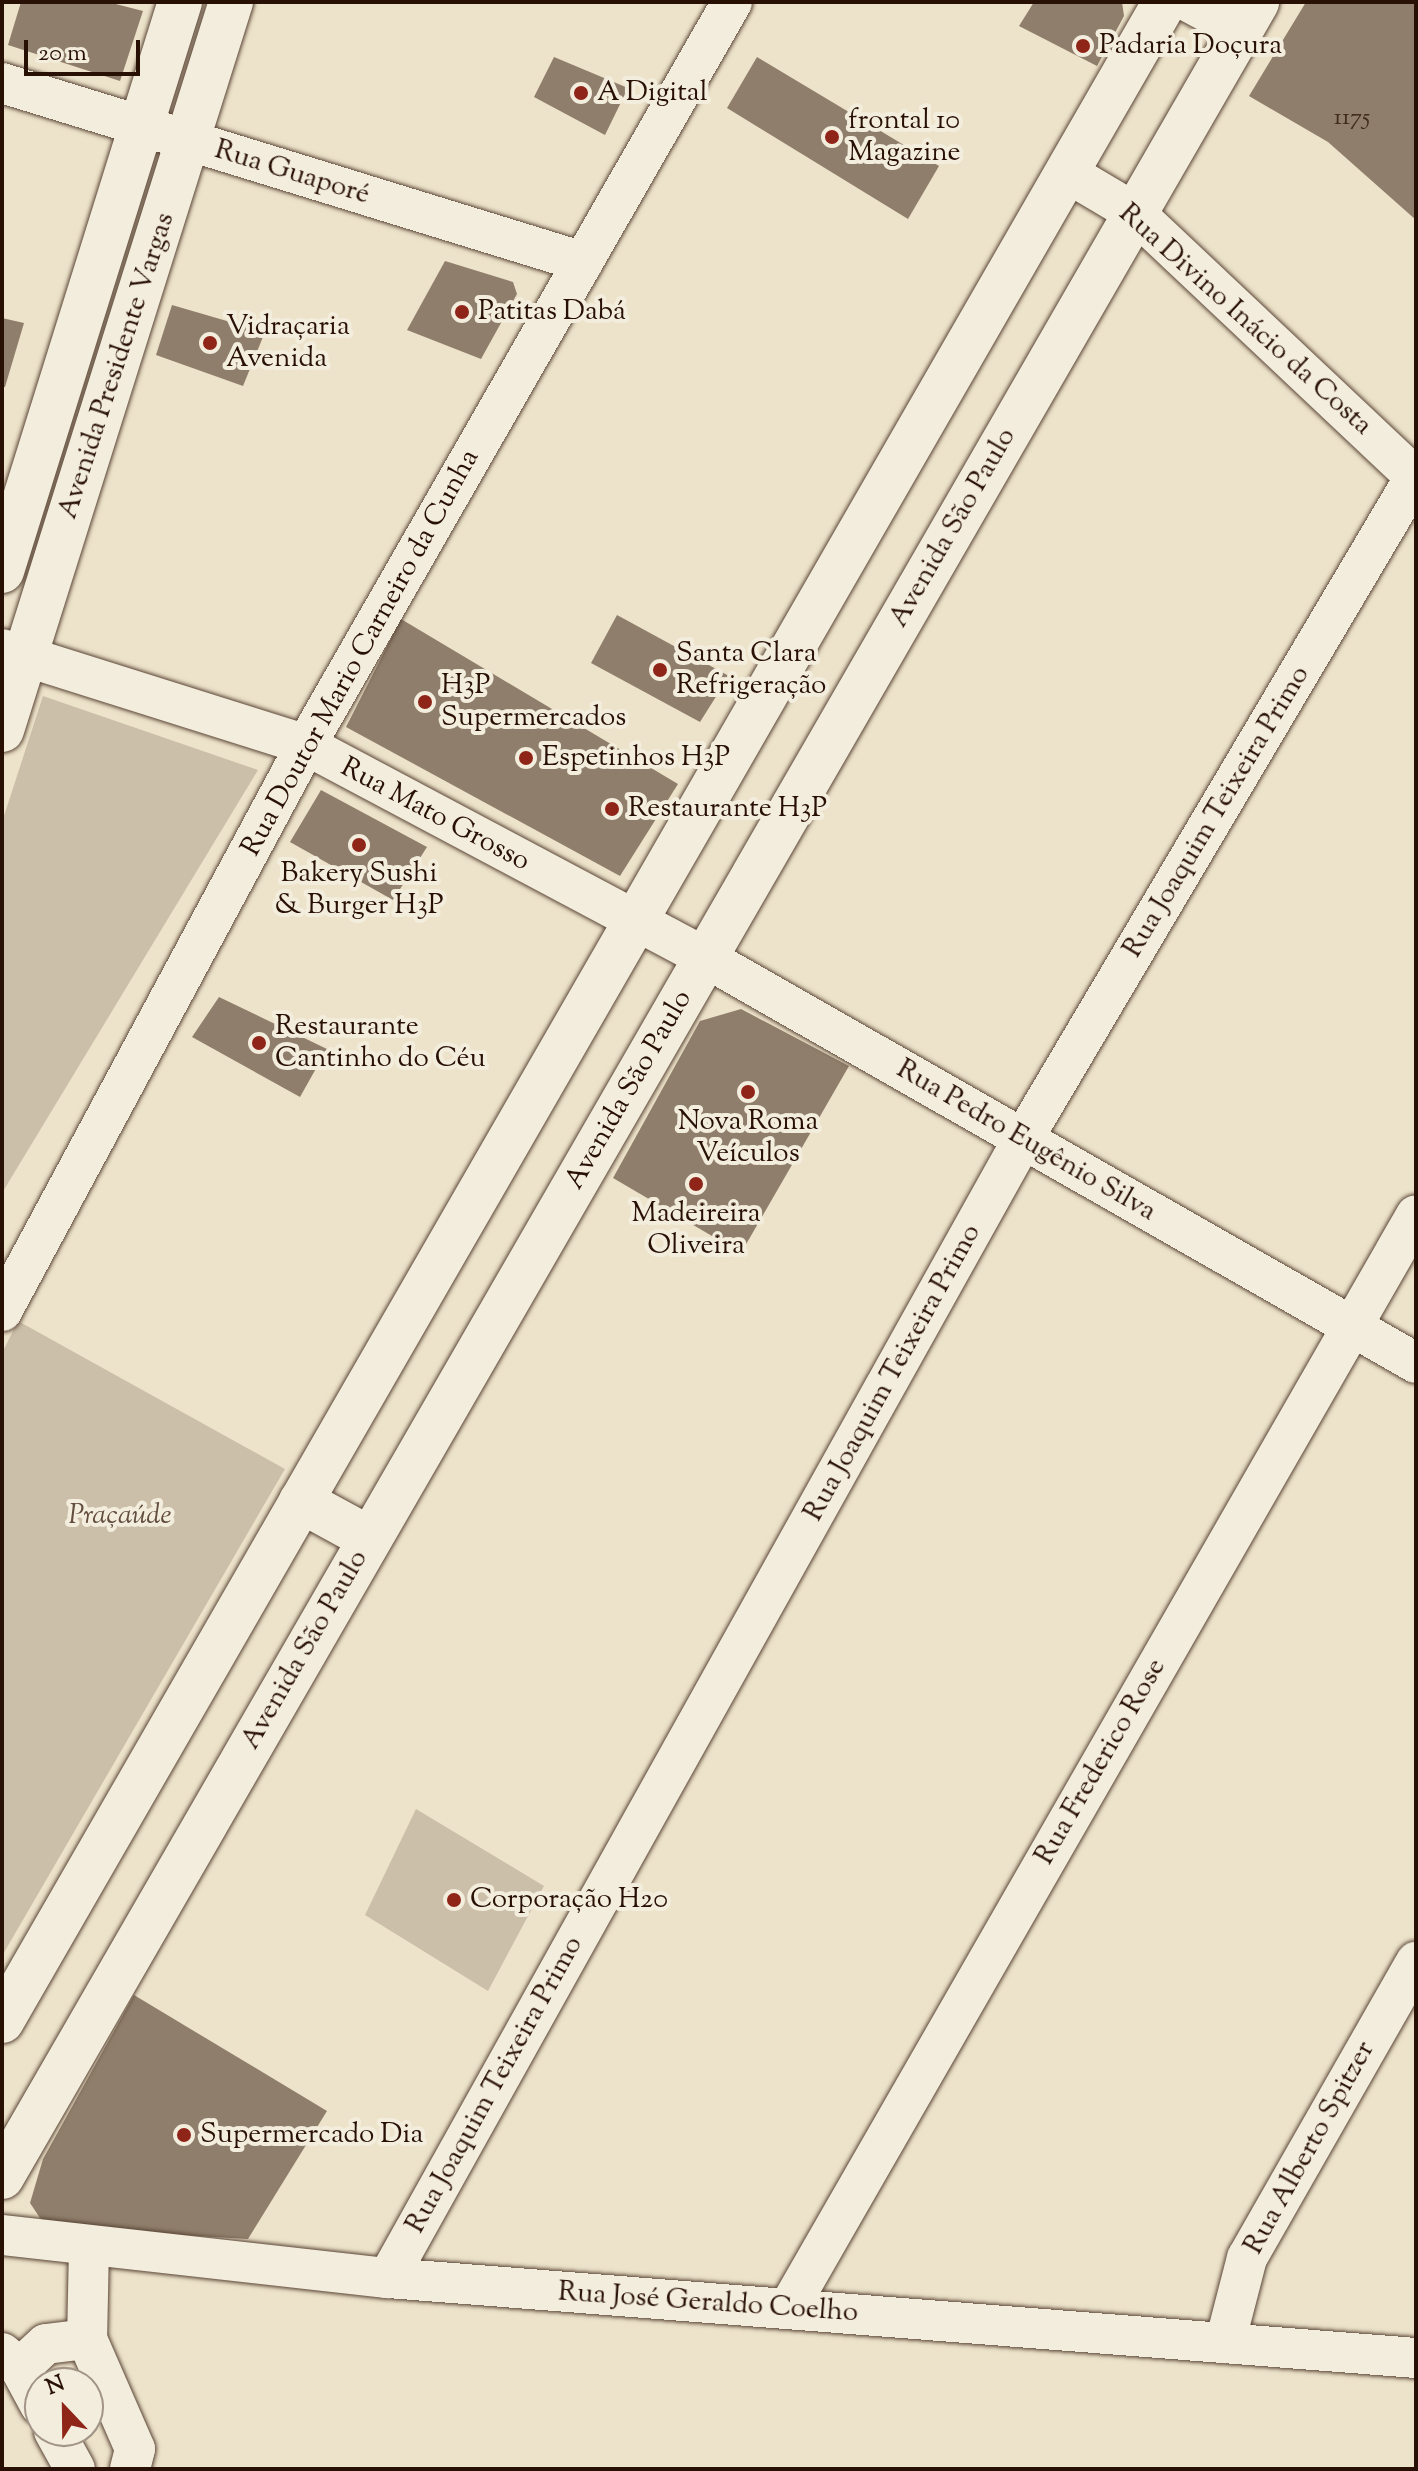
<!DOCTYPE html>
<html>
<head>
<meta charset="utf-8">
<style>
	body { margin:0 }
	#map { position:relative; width:1418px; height:2471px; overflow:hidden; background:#ede3ca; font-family:"Sorts Mill Goudy",serif }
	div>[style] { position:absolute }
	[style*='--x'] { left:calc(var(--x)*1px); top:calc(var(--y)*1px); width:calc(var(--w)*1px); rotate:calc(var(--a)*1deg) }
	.green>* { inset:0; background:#ccbfa9 }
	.building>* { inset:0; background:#8f7e6b }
	.roads { filter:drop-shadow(0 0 2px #5a4536) drop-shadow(0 0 2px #5a4536) }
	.street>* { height:40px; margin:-20px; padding:0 20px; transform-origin:20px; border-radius:20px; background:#f3eddd }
	.secondary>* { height:44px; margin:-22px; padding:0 22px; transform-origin:22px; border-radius:22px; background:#f3eddd }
	.dots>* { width:22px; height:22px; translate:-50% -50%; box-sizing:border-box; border:4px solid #f3eddd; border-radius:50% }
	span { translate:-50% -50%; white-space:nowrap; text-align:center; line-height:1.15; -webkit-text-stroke:8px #f3eddd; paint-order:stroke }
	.number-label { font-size:24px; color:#422c1e }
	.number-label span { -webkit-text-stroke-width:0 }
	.poi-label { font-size:28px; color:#291005 }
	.left { translate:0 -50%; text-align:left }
	.street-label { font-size:28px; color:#291005 }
	.park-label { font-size:28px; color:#624d3e; font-style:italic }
	.frame { position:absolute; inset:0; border:4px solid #291005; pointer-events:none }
	.north { position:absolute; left:24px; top:2367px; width:80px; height:80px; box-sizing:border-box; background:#f3eddd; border:2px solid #a29587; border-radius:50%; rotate:338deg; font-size:22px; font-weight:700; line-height:32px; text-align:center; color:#291005 }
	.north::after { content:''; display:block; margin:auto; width:28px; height:36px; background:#8f2418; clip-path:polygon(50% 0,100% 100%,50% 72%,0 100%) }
	.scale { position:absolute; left:24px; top:40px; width:116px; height:36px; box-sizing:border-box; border:4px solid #291005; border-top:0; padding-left:10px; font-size:24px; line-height:28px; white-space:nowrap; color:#291005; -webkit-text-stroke:6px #f3eddd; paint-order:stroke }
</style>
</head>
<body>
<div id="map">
	<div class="green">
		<i style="clip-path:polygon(43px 696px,258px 770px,2px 1193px,2px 822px)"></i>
		<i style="clip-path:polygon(18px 1321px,285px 1469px,2px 1956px,2px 1353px)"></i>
		<i style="clip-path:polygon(416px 1809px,544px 1886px,488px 1991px,365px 1915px)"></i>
	</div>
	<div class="building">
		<i style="clip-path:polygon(21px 2px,108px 2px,143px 11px,120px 81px,8px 45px)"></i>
		<i style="clip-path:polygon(1034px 2px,1122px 2px,1124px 16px,1097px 66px,1019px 26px)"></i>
		<i style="clip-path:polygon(1306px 2px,1416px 2px,1416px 220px,1328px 142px,1249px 96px)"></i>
		<i style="clip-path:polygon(554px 57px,628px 88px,605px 135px,534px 97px)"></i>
		<i style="clip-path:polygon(757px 57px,939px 166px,908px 219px,727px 108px)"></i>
		<i style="clip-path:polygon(445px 261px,513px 282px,517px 294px,481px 359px,407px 330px)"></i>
		<i style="clip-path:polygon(172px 305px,265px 332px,243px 386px,156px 355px)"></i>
		<i style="clip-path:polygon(2px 318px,24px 323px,5px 387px,2px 387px)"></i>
		<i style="clip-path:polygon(617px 615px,729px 676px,700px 722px,591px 663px)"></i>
		<i style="clip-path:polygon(401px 619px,678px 784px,620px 876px,346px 727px)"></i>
		<i style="clip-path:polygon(321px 790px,427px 847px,393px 900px,290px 842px)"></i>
		<i style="clip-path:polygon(219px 997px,327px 1049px,300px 1097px,192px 1037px)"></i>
		<i style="clip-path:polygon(741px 1009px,849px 1066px,741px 1253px,613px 1178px,700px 1021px)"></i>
		<i style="clip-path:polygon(134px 1995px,327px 2111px,248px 2239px,59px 2228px,40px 2218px,30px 2203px,43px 2159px)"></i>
	</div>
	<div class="roads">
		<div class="street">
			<i style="--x:1189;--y:2;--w:59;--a:28.3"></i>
			<i style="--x:2;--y:83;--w:608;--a:17.12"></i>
			<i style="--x:1066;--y:172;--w:80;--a:30.7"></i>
			<i style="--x:1135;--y:213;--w:386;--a:43.3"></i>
			<i style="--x:2;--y:649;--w:319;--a:17.5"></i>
			<i style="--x:306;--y:745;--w:453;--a:28"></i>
			<i style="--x:706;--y:958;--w:817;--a:29.7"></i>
			<i style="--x:2;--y:1311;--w:642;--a:-61.76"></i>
			<i style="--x:306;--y:745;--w:856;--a:-60.17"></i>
			<i style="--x:2;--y:2235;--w:388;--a:6.4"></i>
			<i style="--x:388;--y:2278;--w:1031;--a:4.45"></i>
			<i style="--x:89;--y:2247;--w:92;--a:91.2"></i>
			<i style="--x:87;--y:2339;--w:120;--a:66.4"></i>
			<i style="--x:135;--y:2449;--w:21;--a:104"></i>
			<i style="--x:388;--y:2278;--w:1304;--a:-60.86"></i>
			<i style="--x:1023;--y:1139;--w:769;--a:-59.37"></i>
			<i style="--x:788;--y:2309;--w:1261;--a:-60.14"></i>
			<i style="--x:1225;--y:2343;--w:88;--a:-75.5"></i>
			<i style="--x:1247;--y:2258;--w:341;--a:-60.3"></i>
			<i style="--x:2;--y:2353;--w:23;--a:40"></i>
			<i style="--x:20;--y:2368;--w:42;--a:61.6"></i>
			<i style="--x:20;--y:2368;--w:35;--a:-43"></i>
			<i style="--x:46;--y:2344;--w:41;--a:-7"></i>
			<i style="--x:54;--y:2431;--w:43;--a:61.1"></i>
		</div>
		<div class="secondary">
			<i style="--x:2;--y:571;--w:596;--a:-72.63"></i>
			<i style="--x:2;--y:730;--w:763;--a:-72.54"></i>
			<i style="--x:301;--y:1501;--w:77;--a:28.6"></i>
			<i style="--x:2;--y:2021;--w:2330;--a:-60.06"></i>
			<i style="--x:2;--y:2177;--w:2511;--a:-60.01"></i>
		</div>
	</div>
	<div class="dots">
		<i style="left:1083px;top:46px;background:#8f2418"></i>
		<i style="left:581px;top:93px;background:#8f2418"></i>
		<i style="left:832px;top:137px;background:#8f2418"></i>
		<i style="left:462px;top:312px;background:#8f2418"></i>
		<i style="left:210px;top:343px;background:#8f2418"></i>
		<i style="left:660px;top:670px;background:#8f2418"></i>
		<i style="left:425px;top:702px;background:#8f2418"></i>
		<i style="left:526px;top:758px;background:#8f2418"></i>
		<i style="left:612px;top:809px;background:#8f2418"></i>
		<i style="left:359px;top:845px;background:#8f2418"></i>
		<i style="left:259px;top:1043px;background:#8f2418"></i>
		<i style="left:748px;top:1092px;background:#8f2418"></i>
		<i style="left:696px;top:1184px;background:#8f2418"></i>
		<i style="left:454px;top:1900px;background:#8f2418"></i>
		<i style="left:184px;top:2135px;background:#8f2418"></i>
	</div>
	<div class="number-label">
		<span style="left:1352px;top:119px">1175</span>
	</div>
	<div class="poi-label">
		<span class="left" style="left:1099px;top:46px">Padaria Doçura</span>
		<span class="left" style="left:597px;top:93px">A Digital</span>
		<span class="left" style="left:848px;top:137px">frontal 10<br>Magazine</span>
		<span class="left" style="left:478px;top:312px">Patitas Dabá</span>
		<span class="left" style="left:226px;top:343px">Vidraçaria<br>Avenida</span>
		<span class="left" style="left:676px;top:670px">Santa Clara<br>Refrigeração</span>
		<span class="left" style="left:441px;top:702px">H3P<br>Supermercados</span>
		<span class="left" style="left:542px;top:758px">Espetinhos H3P</span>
		<span class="left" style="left:628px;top:809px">Restaurante H3P</span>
		<span style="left:359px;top:890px">Bakery Sushi<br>&amp; Burger H3P</span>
		<span class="left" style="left:275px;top:1043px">Restaurante<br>Cantinho do Céu</span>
		<span style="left:748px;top:1138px">Nova Roma<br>Veículos</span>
		<span style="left:696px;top:1230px">Madeireira<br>Oliveira</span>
		<span class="left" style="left:470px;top:1900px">Corporação H20</span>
		<span class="left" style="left:200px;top:2135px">Supermercado Dia</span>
	</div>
	<div class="street-label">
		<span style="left:292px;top:173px;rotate:17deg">Rua Guaporé</span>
		<span style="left:1245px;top:320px;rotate:42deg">Rua Divino Inácio da Costa</span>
		<span style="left:117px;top:366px;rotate:-72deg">Avenida Presidente Vargas</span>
		<span style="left:953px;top:528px;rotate:-60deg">Avenida São Paulo</span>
		<span style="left:361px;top:653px;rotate:-61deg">Rua Doutor Mario Carneiro da Cunha</span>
		<span style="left:1217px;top:812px;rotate:-59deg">Rua Joaquim Teixeira Primo</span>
		<span style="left:435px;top:815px;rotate:28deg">Rua Mato Grosso</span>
		<span style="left:629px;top:1090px;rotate:-60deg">Avenida São Paulo</span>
		<span style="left:1026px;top:1141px;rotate:30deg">Rua Pedro Eugênio Silva</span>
		<span style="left:893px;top:1373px;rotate:-61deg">Rua Joaquim Teixeira Primo</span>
		<span style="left:305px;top:1650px;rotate:-60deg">Avenida São Paulo</span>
		<span style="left:1101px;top:1762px;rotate:-60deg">Rua Frederico Rose</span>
		<span style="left:495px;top:2085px;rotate:-61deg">Rua Joaquim Teixeira Primo</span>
		<span style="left:1310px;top:2148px;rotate:-61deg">Rua Alberto Spitzer</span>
		<span style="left:708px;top:2303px;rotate:4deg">Rua José Geraldo Coelho</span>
	</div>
	<div class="park-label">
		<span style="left:120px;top:1516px">Praçaúde</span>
	</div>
	<div class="frame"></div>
	<div class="north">N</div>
	<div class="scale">20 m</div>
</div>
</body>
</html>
